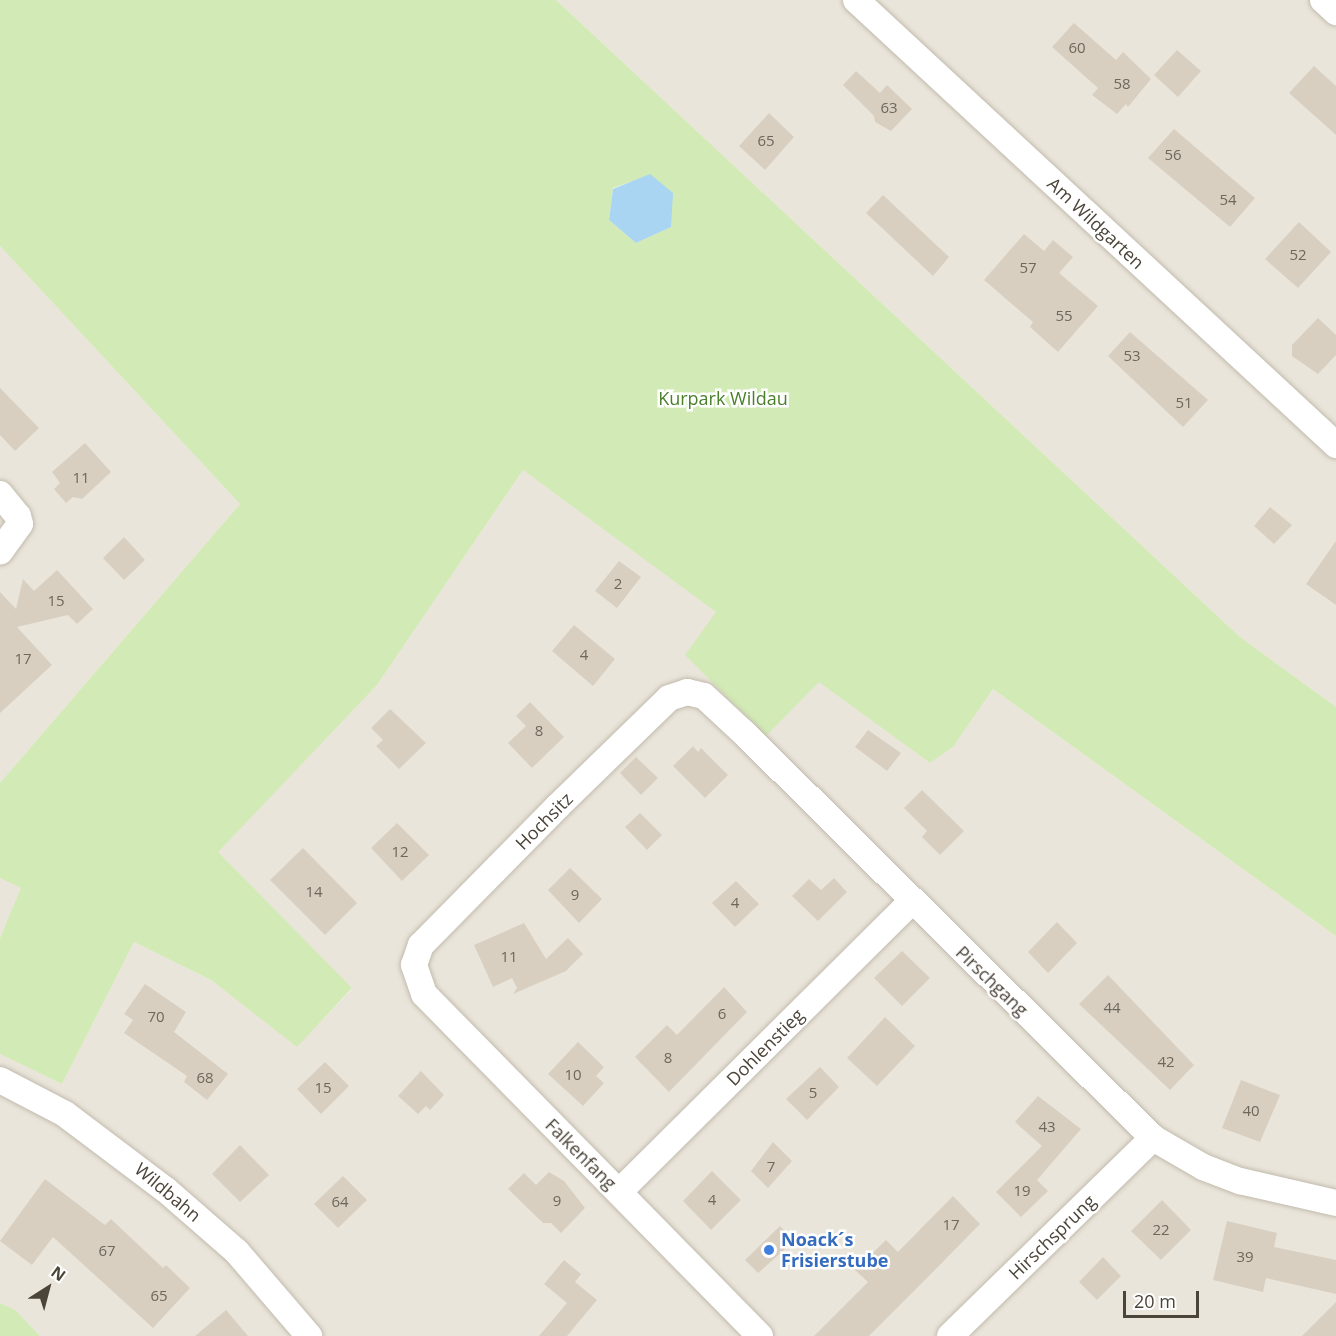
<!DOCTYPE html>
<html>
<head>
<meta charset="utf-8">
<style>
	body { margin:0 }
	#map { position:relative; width:1336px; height:1336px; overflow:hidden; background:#f6f3ec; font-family:"Open Sans",sans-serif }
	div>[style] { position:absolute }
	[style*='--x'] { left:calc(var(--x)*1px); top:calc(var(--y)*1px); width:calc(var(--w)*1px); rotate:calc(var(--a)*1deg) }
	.residential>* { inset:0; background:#eae5da }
	.green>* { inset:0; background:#d2eab5 }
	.water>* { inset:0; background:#a9d4f2 }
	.building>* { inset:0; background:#d8cfc1 }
	.roads { filter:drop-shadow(0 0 2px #c2bbae) drop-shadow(0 0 2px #c2bbae) }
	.minor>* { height:26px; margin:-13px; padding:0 13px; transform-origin:13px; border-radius:13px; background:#fff }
	.dots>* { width:16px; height:16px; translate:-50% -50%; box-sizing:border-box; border:3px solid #fff; border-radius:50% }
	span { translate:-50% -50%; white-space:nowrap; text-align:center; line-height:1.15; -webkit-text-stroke:5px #fff; paint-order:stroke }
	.number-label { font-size:15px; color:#6e675b }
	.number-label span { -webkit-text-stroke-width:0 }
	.street-label { font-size:18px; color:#4b4439 }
	.park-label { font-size:18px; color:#4a7f2a }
	.shop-label { font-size:18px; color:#366cbe; font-weight:700 }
	.left { translate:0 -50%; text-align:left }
	.north { position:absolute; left:18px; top:1258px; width:60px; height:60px; -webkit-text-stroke:4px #fff; paint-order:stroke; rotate:36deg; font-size:16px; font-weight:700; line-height:24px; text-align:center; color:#4b4439 }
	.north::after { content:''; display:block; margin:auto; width:21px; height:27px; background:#4b4439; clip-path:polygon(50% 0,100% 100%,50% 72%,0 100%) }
	.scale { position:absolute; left:1123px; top:1291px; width:76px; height:27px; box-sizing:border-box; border:3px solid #4b4439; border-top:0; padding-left:8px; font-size:18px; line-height:21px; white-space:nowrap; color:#4b4439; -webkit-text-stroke:4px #fff; paint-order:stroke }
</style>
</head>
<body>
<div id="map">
	<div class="residential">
		<i style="clip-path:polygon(556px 0,1336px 0,1336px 707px,1240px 637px)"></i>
		<i style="clip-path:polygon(0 246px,240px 504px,0 783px)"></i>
		<i style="clip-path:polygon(523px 470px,717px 612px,766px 735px,819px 681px,930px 763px,953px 747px,993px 689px,1336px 936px,1336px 1336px,40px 1336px,15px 1311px,0 1303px,0 1054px,62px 1084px,134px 942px,211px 980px,297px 1046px,352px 989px,217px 852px,377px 685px)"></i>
		<i style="clip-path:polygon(0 878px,22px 888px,0 938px)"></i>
	</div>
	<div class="green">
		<i style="clip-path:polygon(evenodd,0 0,556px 0,1240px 637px,1336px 707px,1336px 936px,993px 689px,953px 747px,930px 763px,819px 682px,766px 736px,685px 655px,716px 612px,523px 470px,377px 685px,218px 852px,352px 988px,297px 1047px,211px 980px,134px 942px,62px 1084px,0 1054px,0 938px,21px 888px,0 878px,0 783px,240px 504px,0 246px,0 0,650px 175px,671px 227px,636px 243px,609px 220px,613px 188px,650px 175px)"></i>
		<i style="clip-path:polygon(0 1303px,15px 1310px,40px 1336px,0 1336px)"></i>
	</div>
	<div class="water">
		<i style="clip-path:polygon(650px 174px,673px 193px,671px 227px,636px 243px,609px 220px,613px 189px)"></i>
	</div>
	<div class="building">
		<i style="clip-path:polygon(1074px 23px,1116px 60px,1123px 52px,1151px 79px,1128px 107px,1126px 104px,1117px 114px,1092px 95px,1098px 88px,1052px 47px)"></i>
		<i style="clip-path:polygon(1177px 50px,1201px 71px,1178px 97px,1154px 75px)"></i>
		<i style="clip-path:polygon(1314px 66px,1336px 86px,1336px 135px,1289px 93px)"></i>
		<i style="clip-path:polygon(856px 71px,880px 93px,887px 85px,912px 109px,891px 131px,875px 122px,874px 116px,843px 85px)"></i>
		<i style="clip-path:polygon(769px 113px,794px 137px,765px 170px,739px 146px)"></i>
		<i style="clip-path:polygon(1174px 129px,1255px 198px,1230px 227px,1148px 158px)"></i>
		<i style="clip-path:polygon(883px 195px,949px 257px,933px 276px,866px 213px)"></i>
		<i style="clip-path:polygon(1299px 222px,1331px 252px,1298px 288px,1265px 259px)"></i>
		<i style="clip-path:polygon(1024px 234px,1044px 251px,1053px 240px,1073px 257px,1059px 273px,1098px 306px,1058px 352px,1030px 327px,1033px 322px,984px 280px)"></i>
		<i style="clip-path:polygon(1318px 318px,1336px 335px,1336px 355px,1318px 374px,1292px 356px,1292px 345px)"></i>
		<i style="clip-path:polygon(1130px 332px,1208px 400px,1183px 427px,1108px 356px)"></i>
		<i style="clip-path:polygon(0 388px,39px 428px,15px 451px,0 435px)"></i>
		<i style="clip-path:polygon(85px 443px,111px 472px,82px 499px,73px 497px,66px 503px,54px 489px,60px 483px,52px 472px)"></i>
		<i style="clip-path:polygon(1270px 507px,1292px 525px,1274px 544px,1254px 526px)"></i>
		<i style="clip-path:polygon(124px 537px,145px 560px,124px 580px,103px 558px)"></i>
		<i style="clip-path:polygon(1336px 541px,1336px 605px,1306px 584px)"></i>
		<i style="clip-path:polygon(619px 561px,641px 577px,617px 608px,595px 591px)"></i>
		<i style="clip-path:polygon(57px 570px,93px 609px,77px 624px,68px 615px,17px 627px,52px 665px,0 713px,0 592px,16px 609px,23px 579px,34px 591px)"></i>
		<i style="clip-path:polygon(574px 625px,615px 659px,593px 686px,552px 651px)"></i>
		<i style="clip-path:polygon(530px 702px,564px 737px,532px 768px,508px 743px,526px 726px,516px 716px)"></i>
		<i style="clip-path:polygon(390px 709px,426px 743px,399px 769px,376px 746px,383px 740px,371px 728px)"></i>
		<i style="clip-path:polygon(868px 730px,901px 753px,887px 771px,855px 747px)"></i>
		<i style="clip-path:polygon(693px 746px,698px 752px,701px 748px,728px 775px,705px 798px,673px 766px)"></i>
		<i style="clip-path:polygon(636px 757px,658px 778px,641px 795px,620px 773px)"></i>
		<i style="clip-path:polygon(922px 790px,964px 831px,940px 855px,922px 837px,927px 831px,904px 808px)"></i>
		<i style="clip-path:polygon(640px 813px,662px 835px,647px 850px,625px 827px)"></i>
		<i style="clip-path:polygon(397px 823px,429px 855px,402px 881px,371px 848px)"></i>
		<i style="clip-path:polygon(303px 848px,357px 903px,325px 935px,270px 880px)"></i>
		<i style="clip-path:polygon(570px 868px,602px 899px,579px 923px,548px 890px)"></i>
		<i style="clip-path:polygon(834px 878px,847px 892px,818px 921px,792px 896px,809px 879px,821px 890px)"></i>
		<i style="clip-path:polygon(736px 881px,759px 904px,735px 927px,712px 903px)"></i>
		<i style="clip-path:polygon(1057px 922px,1077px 943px,1048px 973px,1028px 952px)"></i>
		<i style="clip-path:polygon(524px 923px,546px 959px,568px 938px,583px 954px,566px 971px,513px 994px,517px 988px,512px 978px,493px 987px,474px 945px)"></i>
		<i style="clip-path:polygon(902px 951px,930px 978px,902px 1006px,874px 978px)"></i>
		<i style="clip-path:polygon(1108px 975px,1194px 1065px,1170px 1090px,1079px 1004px)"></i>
		<i style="clip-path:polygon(145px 984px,186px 1012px,174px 1032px,228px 1074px,207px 1100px,184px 1082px,187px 1076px,124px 1033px,133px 1020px,124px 1014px)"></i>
		<i style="clip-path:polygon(724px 987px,747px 1012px,669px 1092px,635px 1057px,667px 1025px,677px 1035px)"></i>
		<i style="clip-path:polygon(885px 1017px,915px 1046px,877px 1086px,847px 1058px)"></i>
		<i style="clip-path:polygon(578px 1042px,604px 1067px,596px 1076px,604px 1083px,583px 1106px,548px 1074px)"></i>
		<i style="clip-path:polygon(325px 1062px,349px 1086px,321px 1114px,297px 1089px)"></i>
		<i style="clip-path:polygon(820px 1067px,839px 1087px,807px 1120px,786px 1099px)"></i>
		<i style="clip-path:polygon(421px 1071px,444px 1095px,430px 1110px,426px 1106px,418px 1114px,398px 1096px)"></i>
		<i style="clip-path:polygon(1241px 1080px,1280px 1095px,1260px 1142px,1222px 1128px)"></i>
		<i style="clip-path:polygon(1038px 1096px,1081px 1129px,1037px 1180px,1048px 1191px,1021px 1217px,996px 1192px,1042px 1146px,1015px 1122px)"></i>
		<i style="clip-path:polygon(773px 1142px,792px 1161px,768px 1188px,751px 1171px)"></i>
		<i style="clip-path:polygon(240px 1145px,269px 1175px,240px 1202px,212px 1174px)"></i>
		<i style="clip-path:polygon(712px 1171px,741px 1200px,711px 1230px,683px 1201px)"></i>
		<i style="clip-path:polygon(549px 1172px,564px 1181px,585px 1208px,561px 1233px,551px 1223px,543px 1223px,508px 1189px,524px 1173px,536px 1185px)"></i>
		<i style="clip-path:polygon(343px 1176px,367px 1200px,338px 1228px,314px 1204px)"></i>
		<i style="clip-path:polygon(45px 1179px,105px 1225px,111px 1219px,163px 1268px,166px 1265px,190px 1288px,153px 1328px,53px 1237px,32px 1265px,0 1241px)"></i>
		<i style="clip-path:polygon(953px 1196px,980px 1224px,926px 1279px,869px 1336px,814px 1336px,868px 1282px,855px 1270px,886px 1240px,898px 1252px)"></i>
		<i style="clip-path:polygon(1162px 1200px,1191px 1230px,1161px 1260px,1131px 1231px)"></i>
		<i style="clip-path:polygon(1227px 1221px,1277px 1233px,1274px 1247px,1336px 1260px,1336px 1294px,1266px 1278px,1263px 1292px,1213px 1280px)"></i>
		<i style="clip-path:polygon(780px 1226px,794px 1241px,758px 1273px,745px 1260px)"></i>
		<i style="clip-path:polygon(1103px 1257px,1121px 1276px,1097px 1300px,1079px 1282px)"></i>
		<i style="clip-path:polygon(564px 1260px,581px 1274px,575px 1282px,597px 1300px,567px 1336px,539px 1336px,567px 1303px,544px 1284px)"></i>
		<i style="clip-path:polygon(1336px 1302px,1336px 1336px,1302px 1336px)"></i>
		<i style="clip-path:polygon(226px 1310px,248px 1336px,195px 1336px)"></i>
	</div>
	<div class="roads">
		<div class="minor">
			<i style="--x:856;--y:0;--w:655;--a:42.83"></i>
			<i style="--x:1323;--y:0;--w:18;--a:43"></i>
			<i style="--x:0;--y:494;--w:28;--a:51"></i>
			<i style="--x:18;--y:516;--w:8;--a:76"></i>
			<i style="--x:20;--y:524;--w:34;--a:126"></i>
			<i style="--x:0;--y:1080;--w:73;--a:27.6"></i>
			<i style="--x:65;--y:1114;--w:126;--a:37"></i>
			<i style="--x:166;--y:1190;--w:94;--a:41.1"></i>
			<i style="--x:237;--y:1252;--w:111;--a:49.4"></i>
			<i style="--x:619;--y:1192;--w:412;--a:-44.8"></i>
			<i style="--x:760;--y:1336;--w:479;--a:-134.5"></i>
			<i style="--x:424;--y:994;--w:31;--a:-109"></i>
			<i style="--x:414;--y:965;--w:21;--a:-71"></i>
			<i style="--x:421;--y:945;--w:194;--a:-45.4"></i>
			<i style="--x:557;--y:807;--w:156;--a:-44.2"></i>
			<i style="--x:669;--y:698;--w:19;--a:-18"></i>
			<i style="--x:687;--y:692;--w:17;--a:13"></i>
			<i style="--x:704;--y:696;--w:54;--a:42.8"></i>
			<i style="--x:744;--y:733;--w:576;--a:44.72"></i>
			<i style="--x:1153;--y:1138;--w:58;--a:30.1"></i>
			<i style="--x:1203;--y:1167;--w:40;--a:21"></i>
			<i style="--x:1240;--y:1181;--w:98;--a:12.9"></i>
			<i style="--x:950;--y:1336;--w:284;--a:-44.3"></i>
		</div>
	</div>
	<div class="dots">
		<i style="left:769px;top:1250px;background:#3f7fe0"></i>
	</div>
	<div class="number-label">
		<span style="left:1077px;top:48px">60</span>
		<span style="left:1122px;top:84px">58</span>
		<span style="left:889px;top:108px">63</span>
		<span style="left:766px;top:141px">65</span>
		<span style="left:1173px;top:155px">56</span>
		<span style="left:1228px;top:200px">54</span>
		<span style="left:1298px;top:255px">52</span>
		<span style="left:1028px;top:268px">57</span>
		<span style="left:1064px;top:316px">55</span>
		<span style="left:1132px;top:356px">53</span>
		<span style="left:1184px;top:403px">51</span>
		<span style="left:81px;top:478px">11</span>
		<span style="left:618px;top:584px">2</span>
		<span style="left:56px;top:601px">15</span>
		<span style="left:584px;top:655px">4</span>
		<span style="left:23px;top:659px">17</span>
		<span style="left:539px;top:731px">8</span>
		<span style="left:400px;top:852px">12</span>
		<span style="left:314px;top:892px">14</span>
		<span style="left:575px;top:895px">9</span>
		<span style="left:735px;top:903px">4</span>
		<span style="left:509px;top:957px">11</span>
		<span style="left:1112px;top:1008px">44</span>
		<span style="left:722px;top:1014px">6</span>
		<span style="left:156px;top:1017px">70</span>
		<span style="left:668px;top:1058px">8</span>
		<span style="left:1166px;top:1062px">42</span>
		<span style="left:573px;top:1075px">10</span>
		<span style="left:205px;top:1078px">68</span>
		<span style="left:323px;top:1088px">15</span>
		<span style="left:813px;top:1093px">5</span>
		<span style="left:1251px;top:1111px">40</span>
		<span style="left:1047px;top:1127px">43</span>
		<span style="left:771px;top:1167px">7</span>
		<span style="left:1022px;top:1191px">19</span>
		<span style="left:712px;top:1200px">4</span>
		<span style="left:557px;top:1201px">9</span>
		<span style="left:340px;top:1202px">64</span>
		<span style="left:951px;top:1225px">17</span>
		<span style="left:1161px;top:1230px">22</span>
		<span style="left:107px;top:1251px">67</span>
		<span style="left:1245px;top:1257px">39</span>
		<span style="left:159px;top:1296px">65</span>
	</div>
	<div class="street-label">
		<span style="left:1096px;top:223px;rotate:43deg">Am Wildgarten</span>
		<span style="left:544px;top:821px;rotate:-45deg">Hochsitz</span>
		<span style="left:992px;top:981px;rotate:44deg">Pirschgang</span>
		<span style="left:765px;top:1047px;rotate:-45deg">Dohlenstieg</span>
		<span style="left:581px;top:1154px;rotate:45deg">Falkenfang</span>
		<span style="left:168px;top:1192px;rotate:40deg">Wildbahn</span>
		<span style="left:1052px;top:1237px;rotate:-44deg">Hirschsprung</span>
	</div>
	<div class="park-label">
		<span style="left:723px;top:398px">Kurpark Wildau</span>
	</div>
	<div class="shop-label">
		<span class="left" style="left:781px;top:1250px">Noack´s<br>Frisierstube</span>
	</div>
	<div class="north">N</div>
	<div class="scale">20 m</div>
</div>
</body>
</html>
